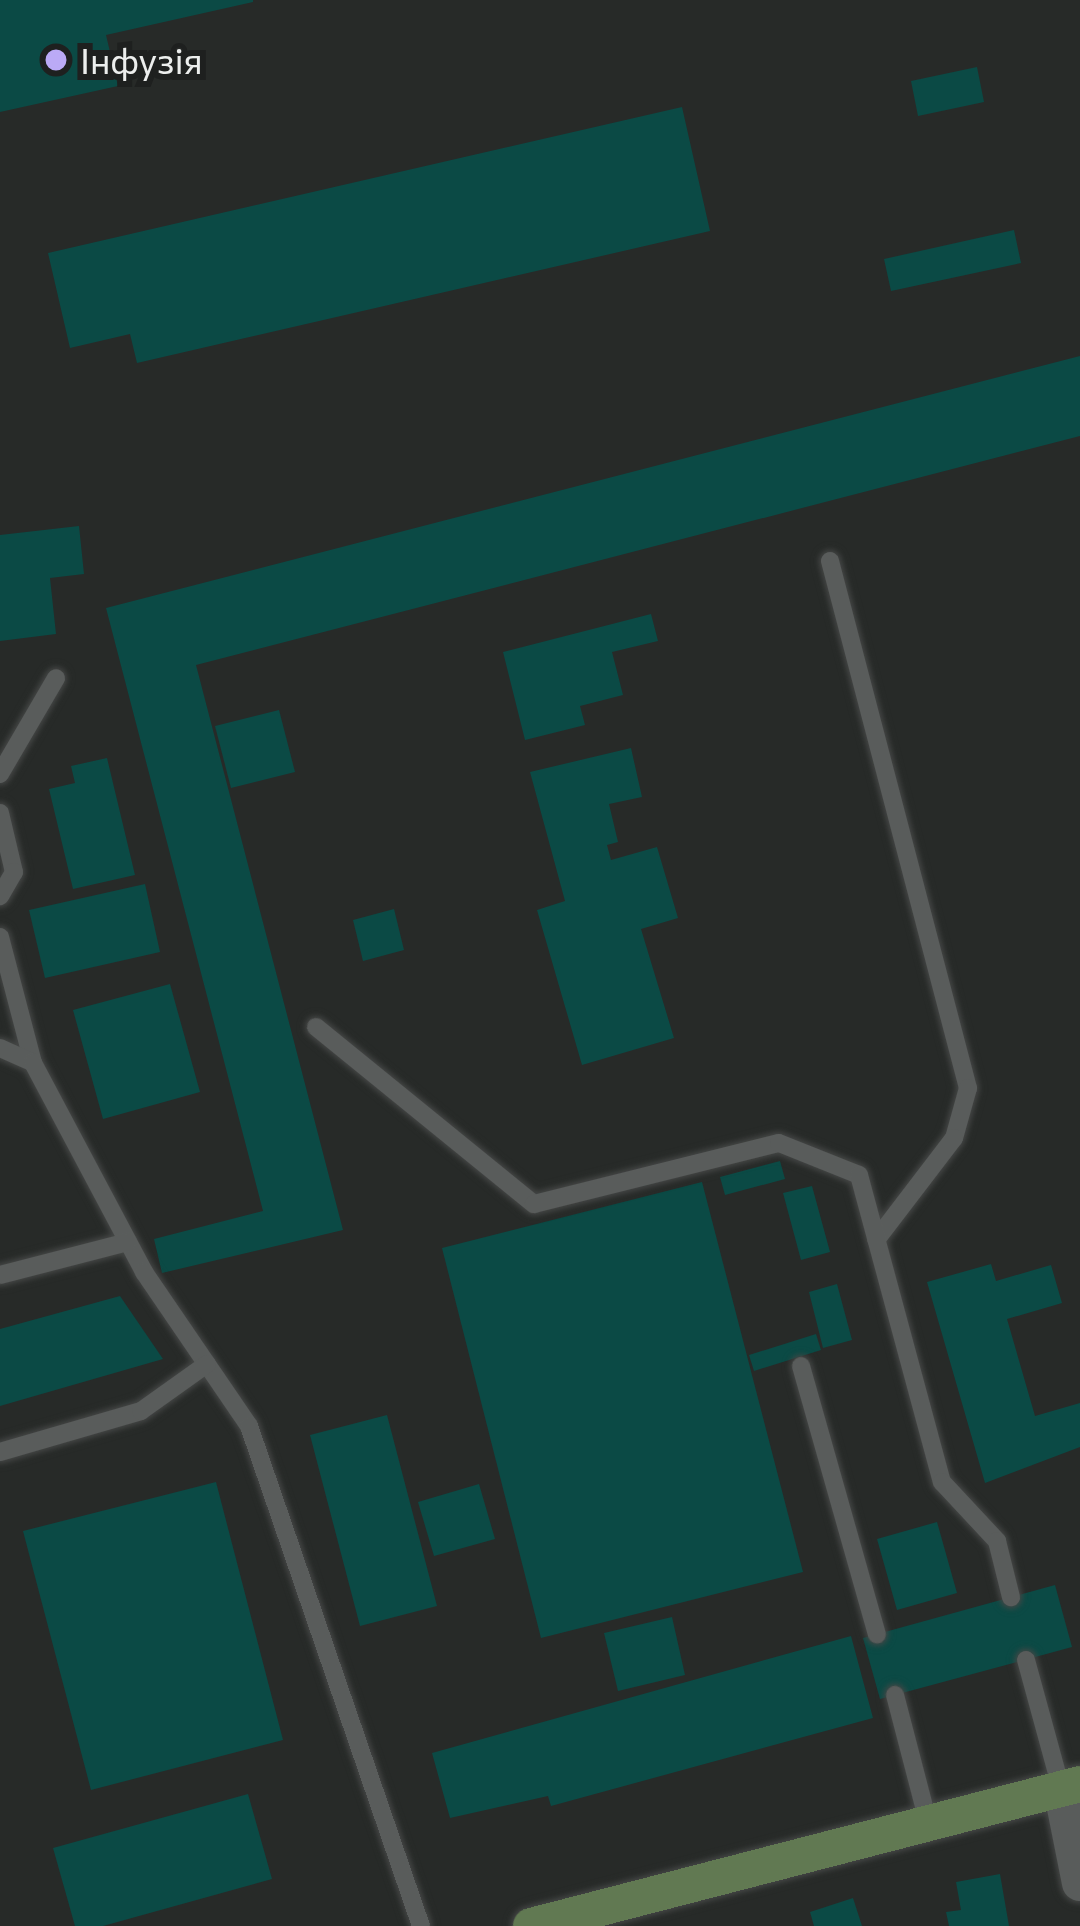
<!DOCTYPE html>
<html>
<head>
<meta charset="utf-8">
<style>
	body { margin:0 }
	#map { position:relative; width:1080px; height:1926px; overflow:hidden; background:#272a28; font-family:Commissioner,sans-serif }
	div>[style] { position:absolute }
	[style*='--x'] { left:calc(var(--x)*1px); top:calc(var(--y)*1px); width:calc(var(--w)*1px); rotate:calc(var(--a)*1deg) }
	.building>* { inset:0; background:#0b4a45 }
	.roads { filter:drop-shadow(0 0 3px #454746) drop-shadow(0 0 3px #454746) }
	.lane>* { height:18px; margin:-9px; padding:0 9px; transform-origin:9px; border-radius:9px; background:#595c5b }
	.street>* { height:36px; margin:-18px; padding:0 18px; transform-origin:18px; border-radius:18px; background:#595c5b }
	.secondary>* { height:36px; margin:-18px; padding:0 18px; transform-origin:18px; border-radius:18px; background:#617952 }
	.dots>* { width:33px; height:33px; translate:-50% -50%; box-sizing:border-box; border:6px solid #1e201f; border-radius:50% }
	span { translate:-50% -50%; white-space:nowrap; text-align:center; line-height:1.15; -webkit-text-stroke:12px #1e201f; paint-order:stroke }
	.poi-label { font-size:36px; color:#eceeed }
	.left { translate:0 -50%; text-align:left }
</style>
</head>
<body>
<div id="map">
	<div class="building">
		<i style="clip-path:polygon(0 0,253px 0,253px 2px,106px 35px,118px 86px,0 112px)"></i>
		<i style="clip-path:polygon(977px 67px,984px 102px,918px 116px,911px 81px)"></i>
		<i style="clip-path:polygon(682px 107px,710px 231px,137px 363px,130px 334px,70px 348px,48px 253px)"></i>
		<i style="clip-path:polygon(1014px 230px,1021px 263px,891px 291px,884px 259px)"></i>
		<i style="clip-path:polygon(1080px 356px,1080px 436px,196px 665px,343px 1230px,162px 1273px,154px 1239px,263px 1211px,106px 608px)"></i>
		<i style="clip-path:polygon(79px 526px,84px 574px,50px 578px,56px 634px,0 641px,0 535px)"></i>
		<i style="clip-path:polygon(651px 614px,658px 641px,612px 652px,623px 695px,580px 706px,585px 725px,525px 740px,503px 652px)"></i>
		<i style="clip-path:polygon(279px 710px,295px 772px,231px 788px,215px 726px)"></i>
		<i style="clip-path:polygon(631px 748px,642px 797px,609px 804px,618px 842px,607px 845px,611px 860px,657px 847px,678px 918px,641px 929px,674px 1038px,582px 1065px,537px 910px,565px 901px,530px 772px)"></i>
		<i style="clip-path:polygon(107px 758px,135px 875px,73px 889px,49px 789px,75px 783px,71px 766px)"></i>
		<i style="clip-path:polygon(145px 884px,160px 952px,45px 978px,29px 910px)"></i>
		<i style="clip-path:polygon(394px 909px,404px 950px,363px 961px,353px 920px)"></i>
		<i style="clip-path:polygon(170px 984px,200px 1092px,103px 1119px,73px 1010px)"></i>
		<i style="clip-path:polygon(780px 1161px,785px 1179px,725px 1195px,720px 1177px)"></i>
		<i style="clip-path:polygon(702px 1182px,803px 1572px,541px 1638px,442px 1248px)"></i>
		<i style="clip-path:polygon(812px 1186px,830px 1252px,801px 1260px,783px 1193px)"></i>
		<i style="clip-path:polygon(991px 1264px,996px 1281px,1051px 1265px,1062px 1303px,1007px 1319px,1035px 1416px,1080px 1403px,1080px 1447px,985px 1483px,927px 1282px)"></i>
		<i style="clip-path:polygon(837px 1284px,852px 1340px,823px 1348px,809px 1292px)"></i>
		<i style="clip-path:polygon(120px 1296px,163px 1359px,0 1406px,0 1329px)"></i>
		<i style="clip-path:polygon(816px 1334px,821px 1350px,754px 1371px,749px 1355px)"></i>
		<i style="clip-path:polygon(387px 1415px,437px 1606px,360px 1626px,310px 1435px)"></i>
		<i style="clip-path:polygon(216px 1482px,283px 1740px,91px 1790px,23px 1531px)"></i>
		<i style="clip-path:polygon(479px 1484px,495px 1539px,434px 1556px,418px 1502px)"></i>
		<i style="clip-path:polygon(937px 1522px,957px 1593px,897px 1610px,877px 1539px)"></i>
		<i style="clip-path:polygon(1055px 1585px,1072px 1647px,880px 1699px,863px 1638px)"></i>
		<i style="clip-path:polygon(672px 1617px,685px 1675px,618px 1691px,604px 1633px)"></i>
		<i style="clip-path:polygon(851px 1636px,873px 1718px,551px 1806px,548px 1796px,450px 1818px,432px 1753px)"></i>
		<i style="clip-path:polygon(248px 1794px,272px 1879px,103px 1926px,75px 1926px,53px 1848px)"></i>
		<i style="clip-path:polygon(1000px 1874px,1009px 1926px,949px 1926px,946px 1912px,961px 1910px,956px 1882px)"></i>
		<i style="clip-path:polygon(853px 1898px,862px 1926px,814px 1926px,810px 1912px)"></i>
	</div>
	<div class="roads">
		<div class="lane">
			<i style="--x:830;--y:561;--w:545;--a:75.33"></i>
			<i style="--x:968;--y:1088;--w:52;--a:105.6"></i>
			<i style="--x:954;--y:1138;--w:128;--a:127.4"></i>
			<i style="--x:0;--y:774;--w:111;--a:-59.7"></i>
			<i style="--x:0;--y:813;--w:61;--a:76.7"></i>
			<i style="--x:14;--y:872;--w:28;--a:120"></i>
			<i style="--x:0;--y:937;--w:130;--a:75.3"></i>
			<i style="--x:316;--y:1027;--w:281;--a:39.1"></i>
			<i style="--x:534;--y:1204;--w:252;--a:-14"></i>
			<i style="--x:779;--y:1143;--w:86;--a:21.8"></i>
			<i style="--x:859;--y:1175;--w:318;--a:74.9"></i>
			<i style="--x:942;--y:1482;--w:81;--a:47"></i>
			<i style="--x:997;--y:1541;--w:58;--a:76"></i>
			<i style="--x:0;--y:1048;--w:36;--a:24"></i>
			<i style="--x:33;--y:1063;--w:237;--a:62"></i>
			<i style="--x:144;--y:1272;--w:186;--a:55.7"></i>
			<i style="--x:249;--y:1426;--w:529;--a:71.02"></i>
			<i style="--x:0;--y:1275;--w:132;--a:-14.5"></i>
			<i style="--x:801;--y:1366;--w:279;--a:74.2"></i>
			<i style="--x:0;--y:1452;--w:147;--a:-16.2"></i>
			<i style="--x:141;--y:1411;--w:81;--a:-35.5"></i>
			<i style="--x:1026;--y:1660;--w:133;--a:74.7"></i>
			<i style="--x:895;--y:1695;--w:131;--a:75.4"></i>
		</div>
		<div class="street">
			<i style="--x:1061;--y:1788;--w:97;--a:78.7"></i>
		</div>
		<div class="secondary">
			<i style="--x:531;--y:1926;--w:567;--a:-14.5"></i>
		</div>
	</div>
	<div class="dots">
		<i style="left:56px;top:60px;background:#bbaaf6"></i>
	</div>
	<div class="poi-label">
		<span class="left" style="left:80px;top:60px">Інфузія</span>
	</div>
</div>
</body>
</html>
